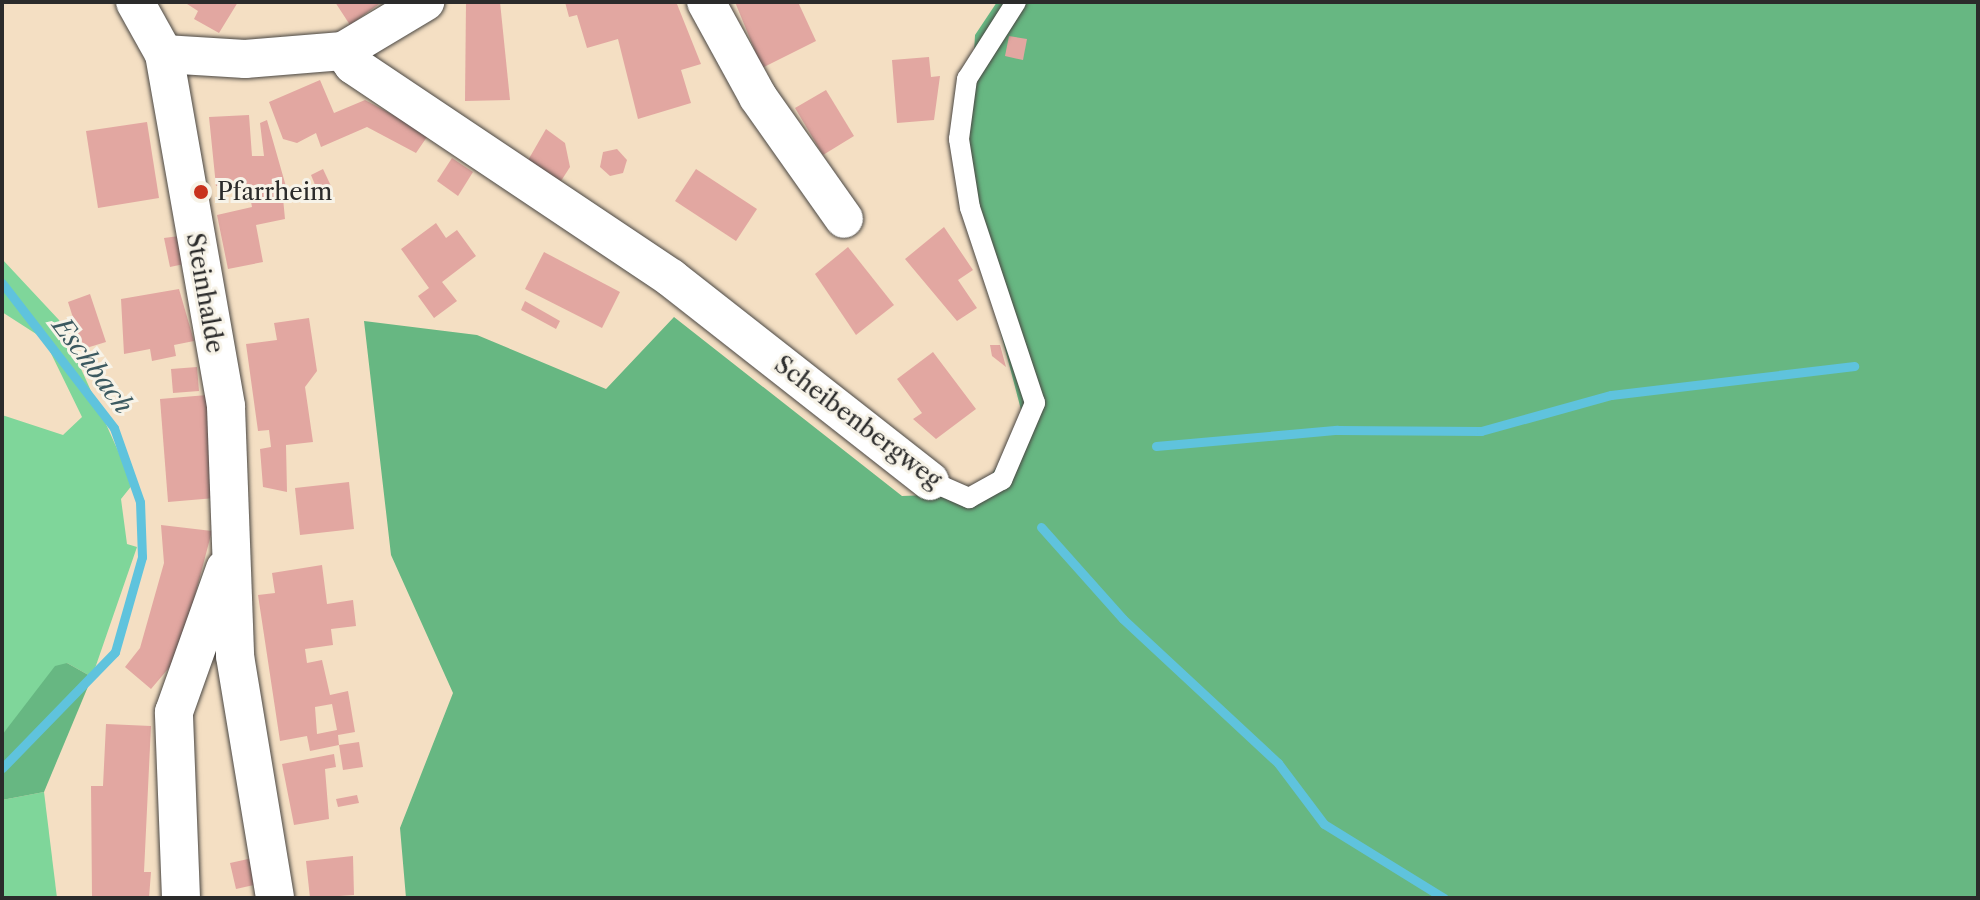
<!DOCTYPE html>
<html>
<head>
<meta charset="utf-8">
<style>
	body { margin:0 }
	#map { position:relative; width:1980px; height:900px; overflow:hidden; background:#f4dfc3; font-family:"Libre Caslon Text",serif }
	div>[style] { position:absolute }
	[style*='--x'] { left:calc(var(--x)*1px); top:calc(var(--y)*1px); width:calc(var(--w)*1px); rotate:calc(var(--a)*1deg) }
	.green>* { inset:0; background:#7fd69a }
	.forest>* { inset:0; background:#67b782 }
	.stream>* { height:9px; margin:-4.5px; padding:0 4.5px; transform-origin:4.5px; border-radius:4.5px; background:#5fc3dd }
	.building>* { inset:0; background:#e2a7a1 }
	.roads { filter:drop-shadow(0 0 2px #494642) drop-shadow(0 0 2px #494642) }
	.lane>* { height:20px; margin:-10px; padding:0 10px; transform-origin:10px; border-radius:10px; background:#fff }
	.street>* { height:38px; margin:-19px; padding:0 19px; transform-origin:19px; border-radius:19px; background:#fff }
	.dots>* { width:22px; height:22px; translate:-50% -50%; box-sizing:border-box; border:4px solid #f7f3e8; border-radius:50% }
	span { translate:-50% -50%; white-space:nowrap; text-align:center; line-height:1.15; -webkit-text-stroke:6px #f7f3e8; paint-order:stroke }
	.poi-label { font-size:24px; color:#2b2b2b }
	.left { translate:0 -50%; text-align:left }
	.street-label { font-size:24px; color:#2b2b2b }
	.water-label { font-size:26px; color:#3b5960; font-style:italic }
	.frame { position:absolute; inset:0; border:4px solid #2b2b2b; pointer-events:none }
</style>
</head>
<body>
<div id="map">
	<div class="green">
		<i style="clip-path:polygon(2px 259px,59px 320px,133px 484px,121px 499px,127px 544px,137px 547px,92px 677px,67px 663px,2px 735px,2px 415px,63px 435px,82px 417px,44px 339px,2px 312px)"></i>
		<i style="clip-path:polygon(44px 792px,57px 898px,2px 898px,2px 800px)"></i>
	</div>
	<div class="forest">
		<i style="clip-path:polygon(997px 2px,1978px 2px,1978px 898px,406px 898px,400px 828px,453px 693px,391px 555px,364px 321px,477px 335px,606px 389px,674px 317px,902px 496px,979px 493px,1025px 425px,966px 200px,975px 35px)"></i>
		<i style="clip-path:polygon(67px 663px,92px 677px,44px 792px,2px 800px,2px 735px,55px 666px)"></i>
	</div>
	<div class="stream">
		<i style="--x:2;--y:283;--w:183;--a:52.3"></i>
		<i style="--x:114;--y:428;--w:78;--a:70.6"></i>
		<i style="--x:140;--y:502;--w:55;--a:87.9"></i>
		<i style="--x:142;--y:557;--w:99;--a:105.9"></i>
		<i style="--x:115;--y:652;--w:162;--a:134.2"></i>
		<i style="--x:1156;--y:446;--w:182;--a:-5.1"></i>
		<i style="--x:1337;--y:430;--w:144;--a:0.4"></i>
		<i style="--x:1481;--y:431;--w:135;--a:-15.5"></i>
		<i style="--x:1611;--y:395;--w:245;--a:-6.8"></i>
		<i style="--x:1041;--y:527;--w:123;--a:48.3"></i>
		<i style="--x:1123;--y:619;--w:212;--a:42.9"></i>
		<i style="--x:1278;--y:763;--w:76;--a:53"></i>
		<i style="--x:1324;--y:824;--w:141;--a:31.7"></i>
	</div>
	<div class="building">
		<i style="clip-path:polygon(184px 2px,238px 2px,219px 33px,194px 19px,198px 11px)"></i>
		<i style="clip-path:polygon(335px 2px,397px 2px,379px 4px,350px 25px)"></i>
		<i style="clip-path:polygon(466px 2px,500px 2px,510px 100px,465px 101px)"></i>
		<i style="clip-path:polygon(565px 2px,677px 4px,701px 64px,681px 70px,691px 103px,638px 119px,618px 39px,587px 48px,577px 15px,569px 17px)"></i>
		<i style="clip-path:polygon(735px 2px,798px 2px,816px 41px,762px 68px)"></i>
		<i style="clip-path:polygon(1009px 36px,1027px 39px,1023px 60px,1005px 56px)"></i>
		<i style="clip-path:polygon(929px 57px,931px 77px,940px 76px,934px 120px,897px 123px,892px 60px)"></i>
		<i style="clip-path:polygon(320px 80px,334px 113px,365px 100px,429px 134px,416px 153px,367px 127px,321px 147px,316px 133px,297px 143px,283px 139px,269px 102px)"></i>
		<i style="clip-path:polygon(826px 90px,854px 136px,823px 155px,795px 108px)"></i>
		<i style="clip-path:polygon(249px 115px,252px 156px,264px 156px,260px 123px,267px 120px,289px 197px,283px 198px,285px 219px,256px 225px,263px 262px,228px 269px,217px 215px,252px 207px,248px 186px,216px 186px,209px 117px)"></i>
		<i style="clip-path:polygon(147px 122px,159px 198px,98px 208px,86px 131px)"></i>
		<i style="clip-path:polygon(546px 129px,565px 143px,570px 167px,561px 181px,527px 162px)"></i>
		<i style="clip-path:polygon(617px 149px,627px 160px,623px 173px,610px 176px,600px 167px,603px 152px)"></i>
		<i style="clip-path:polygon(452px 158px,473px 172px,458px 196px,437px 181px)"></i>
		<i style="clip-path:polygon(323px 169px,331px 186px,318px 192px,311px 175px)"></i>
		<i style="clip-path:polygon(696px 169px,757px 209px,736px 241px,675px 201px)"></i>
		<i style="clip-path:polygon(436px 223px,446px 238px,457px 230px,476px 256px,442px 282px,457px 301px,434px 318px,418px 296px,429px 288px,401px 249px)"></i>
		<i style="clip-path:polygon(944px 227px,973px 270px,958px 280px,977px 308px,957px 321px,905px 259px)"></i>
		<i style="clip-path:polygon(179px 236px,184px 264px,170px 267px,164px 238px)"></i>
		<i style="clip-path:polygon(848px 247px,894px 305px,856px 335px,815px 274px)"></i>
		<i style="clip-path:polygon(544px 252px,620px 292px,602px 328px,525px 289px)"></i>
		<i style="clip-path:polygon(179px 289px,194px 341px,174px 345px,176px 356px,152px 361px,150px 349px,124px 354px,121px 299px)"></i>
		<i style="clip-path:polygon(90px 294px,106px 342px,83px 349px,68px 302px)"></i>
		<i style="clip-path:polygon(525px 301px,560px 321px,556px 329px,521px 310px)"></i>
		<i style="clip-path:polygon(309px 318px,317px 371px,305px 387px,313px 442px,286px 445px,287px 492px,263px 487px,260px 449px,271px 447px,269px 430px,258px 431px,246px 344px,277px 340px,274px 323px)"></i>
		<i style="clip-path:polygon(990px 345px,1000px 345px,1006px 367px,992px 356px)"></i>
		<i style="clip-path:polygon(933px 352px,976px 409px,936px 439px,913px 419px,922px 413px,897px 379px)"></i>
		<i style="clip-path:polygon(197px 367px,199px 391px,173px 393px,171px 369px)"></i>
		<i style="clip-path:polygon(207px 395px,215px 498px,168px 502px,160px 399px)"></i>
		<i style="clip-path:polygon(349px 482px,354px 529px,300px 535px,295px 488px)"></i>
		<i style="clip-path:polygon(161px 525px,212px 531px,179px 656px,151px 689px,125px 667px,140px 648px,164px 563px)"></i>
		<i style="clip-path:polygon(evenodd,322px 565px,327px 604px,353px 600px,356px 626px,331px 629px,333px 645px,305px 649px,307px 663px,322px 660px,330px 695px,348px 691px,355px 732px,338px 735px,339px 745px,310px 751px,307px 736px,280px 741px,258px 595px,275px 593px,272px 573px,322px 565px,332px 704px,337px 730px,317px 734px,315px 707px,332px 704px)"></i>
		<i style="clip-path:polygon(106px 724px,151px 726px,144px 872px,151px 872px,149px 898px,92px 898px,91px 786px,103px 786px)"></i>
		<i style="clip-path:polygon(359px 742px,363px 767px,343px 770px,339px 745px)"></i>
		<i style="clip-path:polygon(334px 754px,336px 767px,325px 769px,329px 819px,294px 825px,282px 764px)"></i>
		<i style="clip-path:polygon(357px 795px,359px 803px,338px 807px,336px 799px)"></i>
		<i style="clip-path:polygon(353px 856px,354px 895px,310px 898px,306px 861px)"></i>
		<i style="clip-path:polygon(257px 857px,262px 883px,236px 889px,230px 863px)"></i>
	</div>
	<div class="roads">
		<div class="lane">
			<i style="--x:930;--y:481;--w:43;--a:23.6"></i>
			<i style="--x:969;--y:498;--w:38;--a:-29"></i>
			<i style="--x:1002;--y:480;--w:84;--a:-66.8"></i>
			<i style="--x:1035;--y:403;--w:206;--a:-108.4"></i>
			<i style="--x:970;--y:208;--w:70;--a:-99.1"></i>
			<i style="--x:959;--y:139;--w:61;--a:-82.4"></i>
			<i style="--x:967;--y:79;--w:91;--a:-57.5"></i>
		</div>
		<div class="street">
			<i style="--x:135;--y:2;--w:60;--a:60.9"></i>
			<i style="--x:164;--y:54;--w:358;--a:80"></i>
			<i style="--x:226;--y:407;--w:249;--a:87.9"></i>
			<i style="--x:235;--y:656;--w:245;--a:80.6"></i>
			<i style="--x:706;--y:2;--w:108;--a:61.3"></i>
			<i style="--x:758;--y:97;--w:149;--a:54.8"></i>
			<i style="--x:343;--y:51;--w:17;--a:54"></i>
			<i style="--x:353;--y:65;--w:383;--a:33.8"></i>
			<i style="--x:671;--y:278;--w:329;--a:38.1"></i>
			<i style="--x:164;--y:54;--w:81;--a:3.5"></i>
			<i style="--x:245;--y:59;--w:98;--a:-4.7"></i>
			<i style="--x:343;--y:51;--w:96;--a:-30.9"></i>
			<i style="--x:181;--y:898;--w:186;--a:-92.2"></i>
			<i style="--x:174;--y:712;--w:152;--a:-70.4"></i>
		</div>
	</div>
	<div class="dots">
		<i style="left:201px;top:192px;background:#c8321e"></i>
	</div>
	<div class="poi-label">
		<span class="left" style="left:217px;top:192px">Pfarrheim</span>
	</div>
	<div class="street-label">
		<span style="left:205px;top:293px;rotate:80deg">Steinhalde</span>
		<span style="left:858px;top:422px;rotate:37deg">Scheibenbergweg</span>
	</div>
	<div class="water-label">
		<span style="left:92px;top:366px;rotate:53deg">Eschbach</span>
	</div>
	<div class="frame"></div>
</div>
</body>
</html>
